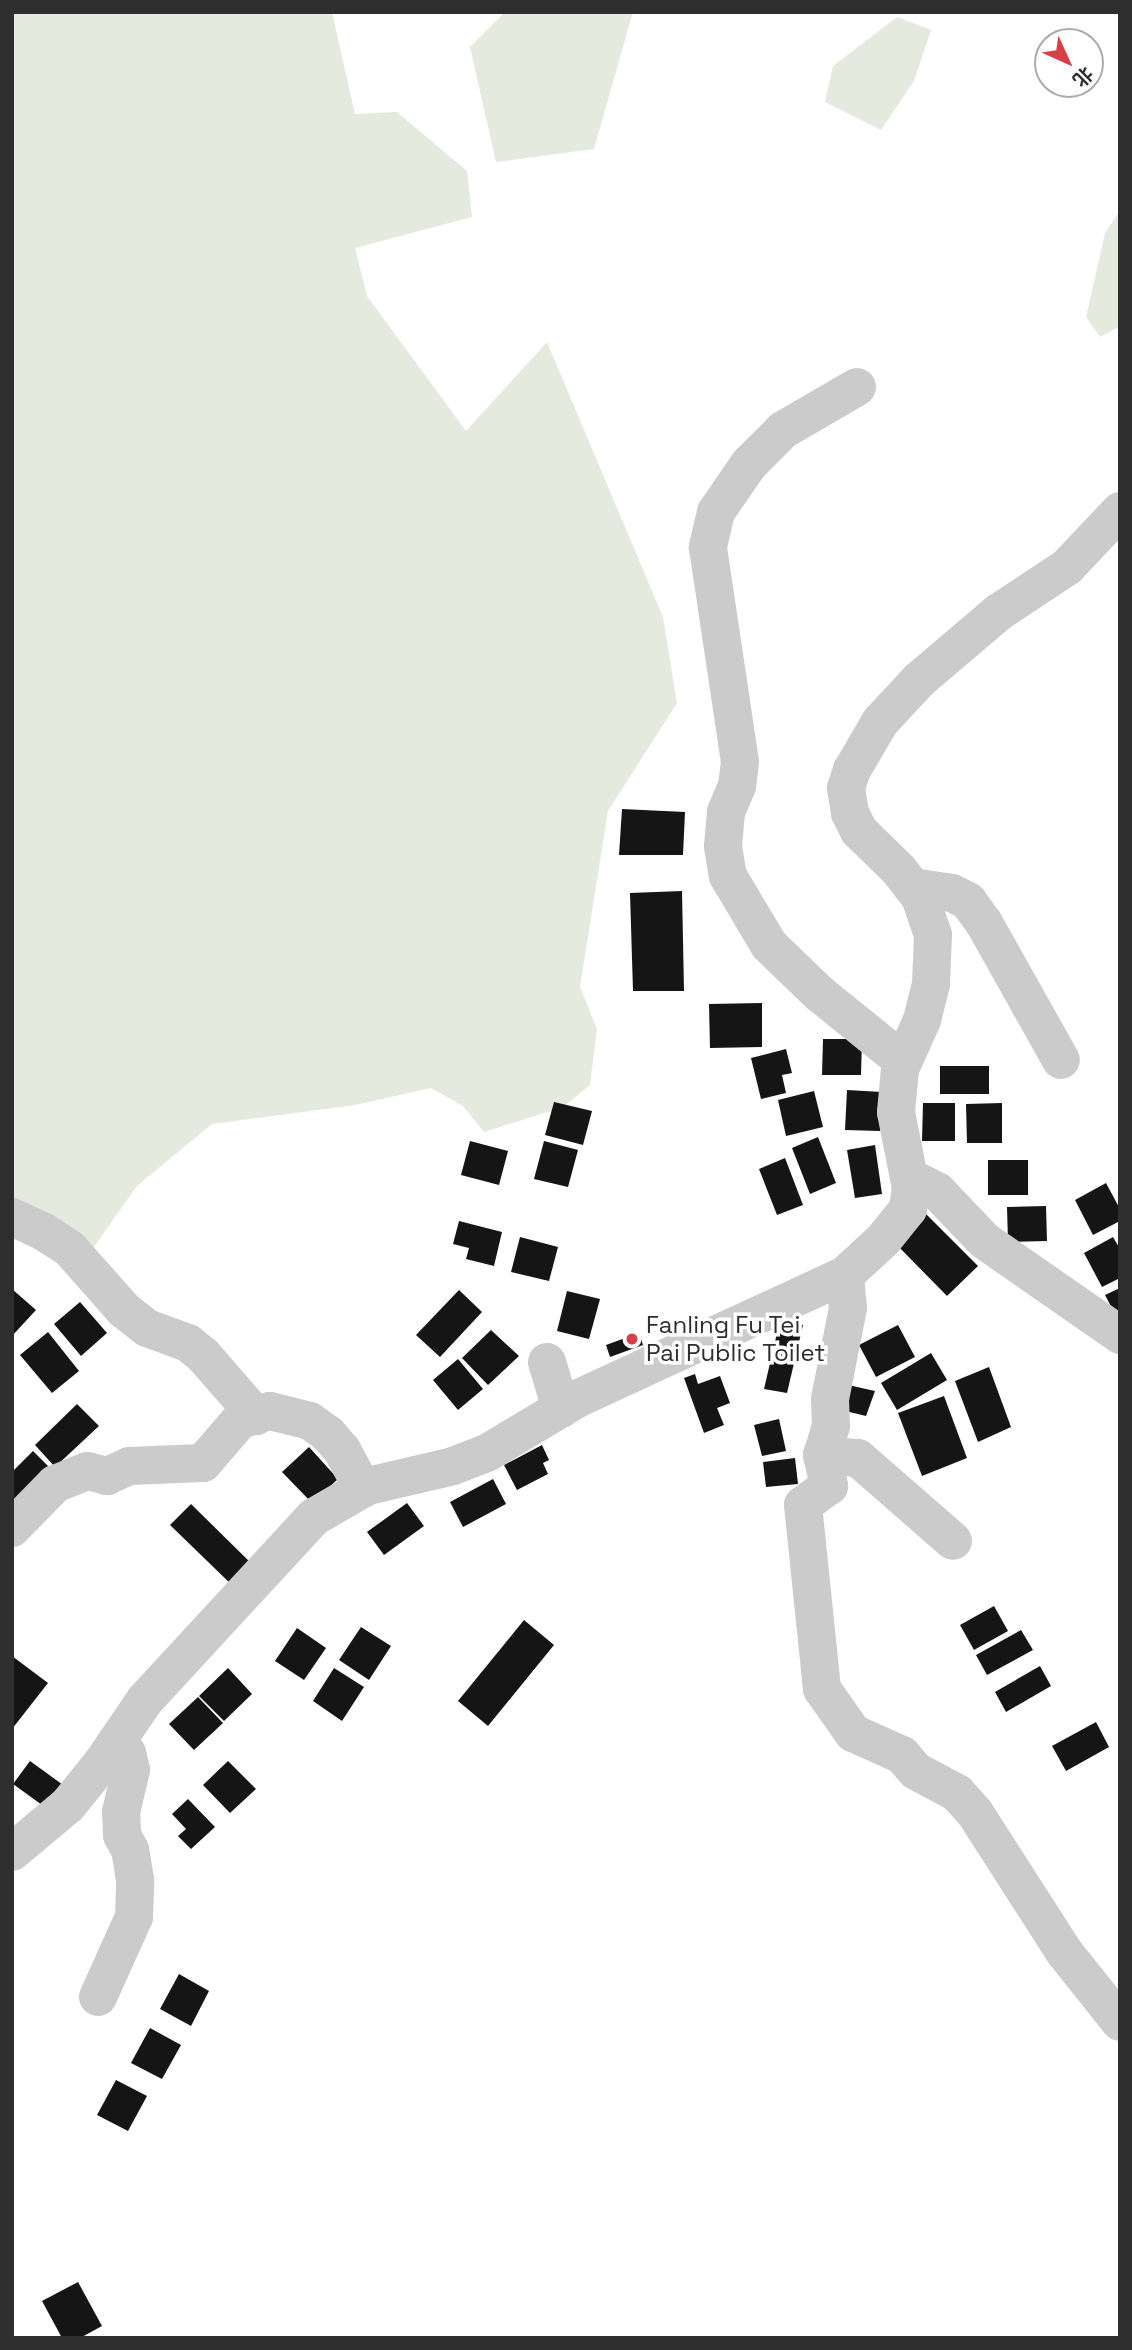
<!DOCTYPE html>
<html>
<head>
<meta charset="utf-8">
<style>
	body { margin:0 }
	#map { position:relative; width:1132px; height:2350px; overflow:hidden; background:#fff; font-family:"Space Grotesk","Noto Sans SC",sans-serif }
	div>[style] { position:absolute }
	[style*='--x'] { left:calc(var(--x)*1px); top:calc(var(--y)*1px); width:calc(var(--w)*1px); rotate:calc(var(--a)*1deg) }
	.green>* { inset:0; background:#e4eadd }
	.building>* { inset:0; background:#151515 }
	.minor>* { height:38px; margin:-19px; padding:0 19px; transform-origin:19px; border-radius:19px; background:#cbcbcb }
	.dots>* { width:19px; height:19px; translate:-50% -50%; box-sizing:border-box; border:4px solid #fff; border-radius:50% }
	span { translate:-50% -50%; white-space:nowrap; text-align:center; line-height:1.15; -webkit-text-stroke:7px #fff; paint-order:stroke }
	.poi-label { font-size:24px; color:#2e2e2e }
	.left { translate:0 -50%; text-align:left }
	.frame { position:absolute; inset:0; border:14px solid #2e2e2e; pointer-events:none }
	.north { position:absolute; left:1034px; top:28px; width:70px; height:70px; box-sizing:border-box; background:#fff; border:2px solid #ababab; border-radius:50%; rotate:135deg; font-size:19px; font-weight:700; line-height:28px; text-align:center; color:#2e2e2e }
	.north::after { content:''; display:block; margin:auto; width:24px; height:32px; background:#d73f46; clip-path:polygon(50% 0,100% 100%,50% 72%,0 100%) }
</style>
</head>
<body>
<div id="map">
	<div class="green">
		<i style="clip-path:polygon(12px 12px,332px 12px,355px 114px,397px 112px,467px 171px,472px 217px,355px 248px,367px 296px,466px 431px,547px 342px,663px 617px,677px 703px,608px 811px,580px 987px,597px 1029px,590px 1085px,563px 1107px,484px 1132px,463px 1106px,431px 1088px,355px 1105px,212px 1124px,137px 1186px,89px 1254px,12px 1206px)"></i>
		<i style="clip-path:polygon(505px 12px,633px 12px,594px 149px,496px 162px,470px 47px)"></i>
		<i style="clip-path:polygon(897px 17px,931px 30px,914px 81px,881px 130px,825px 102px,833px 66px)"></i>
		<i style="clip-path:polygon(1120px 211px,1120px 326px,1100px 337px,1086px 317px,1105px 233px)"></i>
	</div>
	<div class="building">
		<i style="clip-path:polygon(622px 809px,685px 812px,683px 855px,619px 855px)"></i>
		<i style="clip-path:polygon(682px 891px,684px 991px,633px 991px,630px 893px)"></i>
		<i style="clip-path:polygon(762px 1003px,762px 1047px,710px 1048px,709px 1004px)"></i>
		<i style="clip-path:polygon(823px 1039px,862px 1039px,861px 1075px,822px 1075px)"></i>
		<i style="clip-path:polygon(786px 1049px,792px 1073px,782px 1075px,786px 1093px,761px 1099px,751px 1058px)"></i>
		<i style="clip-path:polygon(940px 1066px,989px 1066px,989px 1094px,940px 1094px)"></i>
		<i style="clip-path:polygon(847px 1090px,882px 1092px,880px 1131px,845px 1130px)"></i>
		<i style="clip-path:polygon(814px 1091px,823px 1127px,786px 1136px,778px 1100px)"></i>
		<i style="clip-path:polygon(554px 1102px,592px 1111px,583px 1145px,545px 1135px)"></i>
		<i style="clip-path:polygon(923px 1103px,955px 1103px,955px 1141px,922px 1141px)"></i>
		<i style="clip-path:polygon(1002px 1103px,1002px 1143px,967px 1143px,966px 1104px)"></i>
		<i style="clip-path:polygon(818px 1137px,836px 1183px,810px 1194px,792px 1148px)"></i>
		<i style="clip-path:polygon(470px 1141px,508px 1151px,499px 1185px,461px 1175px)"></i>
		<i style="clip-path:polygon(544px 1141px,578px 1150px,568px 1187px,534px 1179px)"></i>
		<i style="clip-path:polygon(875px 1145px,882px 1194px,855px 1198px,847px 1150px)"></i>
		<i style="clip-path:polygon(785px 1158px,803px 1205px,777px 1215px,759px 1169px)"></i>
		<i style="clip-path:polygon(988px 1160px,1028px 1160px,1028px 1195px,988px 1195px)"></i>
		<i style="clip-path:polygon(1106px 1183px,1120px 1209px,1120px 1221px,1093px 1235px,1075px 1200px)"></i>
		<i style="clip-path:polygon(1046px 1206px,1047px 1241px,1008px 1242px,1007px 1207px)"></i>
		<i style="clip-path:polygon(922px 1210px,978px 1266px,947px 1296px,892px 1240px)"></i>
		<i style="clip-path:polygon(459px 1221px,502px 1232px,494px 1266px,466px 1259px,469px 1248px,453px 1244px)"></i>
		<i style="clip-path:polygon(520px 1237px,558px 1247px,549px 1281px,511px 1272px)"></i>
		<i style="clip-path:polygon(1113px 1237px,1120px 1249px,1120px 1278px,1102px 1287px,1084px 1253px)"></i>
		<i style="clip-path:polygon(1120px 1288px,1120px 1317px,1117px 1318px,1105px 1295px)"></i>
		<i style="clip-path:polygon(12px 1289px,36px 1310px,12px 1336px)"></i>
		<i style="clip-path:polygon(459px 1290px,482px 1312px,440px 1357px,416px 1335px)"></i>
		<i style="clip-path:polygon(567px 1291px,600px 1299px,589px 1339px,557px 1331px)"></i>
		<i style="clip-path:polygon(80px 1302px,107px 1333px,81px 1356px,54px 1324px)"></i>
		<i style="clip-path:polygon(780px 1320px,803px 1325px,787px 1393px,764px 1389px)"></i>
		<i style="clip-path:polygon(898px 1325px,915px 1357px,876px 1377px,859px 1345px)"></i>
		<i style="clip-path:polygon(491px 1330px,519px 1356px,488px 1385px,462px 1358px)"></i>
		<i style="clip-path:polygon(48px 1332px,79px 1371px,52px 1393px,20px 1355px)"></i>
		<i style="clip-path:polygon(639px 1333px,643px 1345px,610px 1357px,606px 1345px)"></i>
		<i style="clip-path:polygon(931px 1353px,947px 1380px,897px 1410px,881px 1383px)"></i>
		<i style="clip-path:polygon(458px 1359px,483px 1389px,458px 1410px,433px 1380px)"></i>
		<i style="clip-path:polygon(989px 1367px,1011px 1427px,978px 1442px,955px 1381px)"></i>
		<i style="clip-path:polygon(695px 1374px,698px 1384px,720px 1376px,730px 1403px,717px 1408px,724px 1425px,704px 1433px,684px 1378px)"></i>
		<i style="clip-path:polygon(844px 1384px,875px 1391px,866px 1416px,841px 1410px)"></i>
		<i style="clip-path:polygon(944px 1396px,967px 1458px,922px 1476px,898px 1413px)"></i>
		<i style="clip-path:polygon(77px 1404px,99px 1426px,55px 1467px,35px 1445px)"></i>
		<i style="clip-path:polygon(779px 1419px,786px 1451px,762px 1456px,754px 1425px)"></i>
		<i style="clip-path:polygon(542px 1445px,549px 1460px,543px 1463px,548px 1474px,517px 1490px,504px 1465px)"></i>
		<i style="clip-path:polygon(309px 1447px,338px 1479px,312px 1503px,282px 1472px)"></i>
		<i style="clip-path:polygon(33px 1451px,55px 1473px,12px 1514px,12px 1472px)"></i>
		<i style="clip-path:polygon(795px 1458px,798px 1484px,766px 1487px,763px 1462px)"></i>
		<i style="clip-path:polygon(493px 1479px,506px 1504px,463px 1527px,450px 1502px)"></i>
		<i style="clip-path:polygon(407px 1503px,424px 1526px,384px 1555px,367px 1532px)"></i>
		<i style="clip-path:polygon(191px 1504px,256px 1568px,235px 1588px,170px 1525px)"></i>
		<i style="clip-path:polygon(994px 1606px,1008px 1631px,974px 1650px,960px 1625px)"></i>
		<i style="clip-path:polygon(524px 1620px,554px 1645px,488px 1726px,458px 1701px)"></i>
		<i style="clip-path:polygon(361px 1627px,391px 1646px,369px 1680px,339px 1660px)"></i>
		<i style="clip-path:polygon(297px 1628px,326px 1648px,304px 1680px,275px 1661px)"></i>
		<i style="clip-path:polygon(1021px 1630px,1033px 1650px,987px 1675px,976px 1655px)"></i>
		<i style="clip-path:polygon(12px 1656px,48px 1683px,12px 1729px)"></i>
		<i style="clip-path:polygon(1040px 1666px,1051px 1686px,1006px 1712px,995px 1692px)"></i>
		<i style="clip-path:polygon(228px 1668px,252px 1694px,224px 1721px,199px 1696px)"></i>
		<i style="clip-path:polygon(334px 1668px,364px 1687px,342px 1721px,313px 1701px)"></i>
		<i style="clip-path:polygon(198px 1697px,223px 1723px,194px 1750px,169px 1724px)"></i>
		<i style="clip-path:polygon(1096px 1722px,1109px 1747px,1066px 1771px,1052px 1746px)"></i>
		<i style="clip-path:polygon(30px 1761px,70px 1790px,53px 1813px,13px 1784px)"></i>
		<i style="clip-path:polygon(228px 1761px,256px 1789px,230px 1813px,203px 1785px)"></i>
		<i style="clip-path:polygon(188px 1799px,215px 1827px,191px 1849px,178px 1836px,186px 1829px,172px 1814px)"></i>
		<i style="clip-path:polygon(179px 1974px,209px 1991px,191px 2026px,160px 2009px)"></i>
		<i style="clip-path:polygon(150px 2028px,181px 2045px,162px 2079px,131px 2063px)"></i>
		<i style="clip-path:polygon(116px 2080px,147px 2096px,128px 2131px,97px 2115px)"></i>
		<i style="clip-path:polygon(78px 2282px,102px 2326px,80px 2338px,62px 2338px,42px 2301px)"></i>
	</div>
	<div class="minor">
		<i style="--x:857;--y:387;--w:86;--a:149.8"></i>
		<i style="--x:783;--y:430;--w:48;--a:135"></i>
		<i style="--x:749;--y:464;--w:58;--a:124.5"></i>
		<i style="--x:716;--y:512;--w:37;--a:103"></i>
		<i style="--x:708;--y:548;--w:216;--a:81.5"></i>
		<i style="--x:740;--y:762;--w:24;--a:97"></i>
		<i style="--x:737;--y:786;--w:28;--a:113"></i>
		<i style="--x:726;--y:812;--w:34;--a:95"></i>
		<i style="--x:723;--y:846;--w:30;--a:81"></i>
		<i style="--x:728;--y:876;--w:80;--a:59.3"></i>
		<i style="--x:769;--y:945;--w:71;--a:43.9"></i>
		<i style="--x:820;--y:994;--w:107;--a:38.9"></i>
		<i style="--x:912;--y:887;--w:40;--a:8.5"></i>
		<i style="--x:952;--y:893;--w:18;--a:27"></i>
		<i style="--x:968;--y:901;--w:27;--a:54"></i>
		<i style="--x:984;--y:923;--w:157;--a:60.7"></i>
		<i style="--x:911;--y:1188;--w:11;--a:-27"></i>
		<i style="--x:921;--y:1183;--w:18;--a:27"></i>
		<i style="--x:937;--y:1191;--w:69;--a:46.2"></i>
		<i style="--x:985;--y:1241;--w:165;--a:34.8"></i>
		<i style="--x:12;--y:1217;--w:35;--a:25"></i>
		<i style="--x:44;--y:1232;--w:31;--a:33"></i>
		<i style="--x:70;--y:1249;--w:81;--a:48.5"></i>
		<i style="--x:124;--y:1310;--w:29;--a:38"></i>
		<i style="--x:147;--y:1328;--w:44;--a:20.1"></i>
		<i style="--x:188;--y:1343;--w:19;--a:39"></i>
		<i style="--x:203;--y:1355;--w:81;--a:49"></i>
		<i style="--x:845;--y:1275;--w:33;--a:85"></i>
		<i style="--x:848;--y:1308;--w:93;--a:101.2"></i>
		<i style="--x:830;--y:1399;--w:27;--a:88"></i>
		<i style="--x:831;--y:1426;--w:30;--a:107"></i>
		<i style="--x:822;--y:1455;--w:32;--a:77"></i>
		<i style="--x:829;--y:1486;--w:32;--a:144"></i>
		<i style="--x:803;--y:1505;--w:185;--a:84.1"></i>
		<i style="--x:822;--y:1689;--w:54;--a:54.8"></i>
		<i style="--x:853;--y:1733;--w:54;--a:24.2"></i>
		<i style="--x:902;--y:1755;--w:21;--a:49"></i>
		<i style="--x:916;--y:1771;--w:47;--a:28.2"></i>
		<i style="--x:957;--y:1793;--w:27;--a:48"></i>
		<i style="--x:975;--y:1813;--w:166;--a:57.3"></i>
		<i style="--x:1065;--y:1953;--w:88;--a:51.4"></i>
		<i style="--x:547;--y:1362;--w:49;--a:73.4"></i>
		<i style="--x:822;--y:1455;--w:36;--a:5"></i>
		<i style="--x:858;--y:1458;--w:126;--a:41.1"></i>
		<i style="--x:12;--y:1528;--w:62;--a:-45.7"></i>
		<i style="--x:55;--y:1484;--w:35;--a:-22"></i>
		<i style="--x:88;--y:1471;--w:20;--a:15"></i>
		<i style="--x:107;--y:1476;--w:24;--a:-24"></i>
		<i style="--x:129;--y:1466;--w:74;--a:-2.3"></i>
		<i style="--x:203;--y:1463;--w:57;--a:-49.3"></i>
		<i style="--x:240;--y:1420;--w:31;--a:-17"></i>
		<i style="--x:270;--y:1411;--w:41;--a:14"></i>
		<i style="--x:310;--y:1421;--w:22;--a:36"></i>
		<i style="--x:328;--y:1434;--w:21;--a:49"></i>
		<i style="--x:342;--y:1450;--w:44;--a:61.7"></i>
		<i style="--x:12;--y:1852;--w:73;--a:-40"></i>
		<i style="--x:68;--y:1805;--w:54;--a:-51"></i>
		<i style="--x:102;--y:1763;--w:76;--a:-55.7"></i>
		<i style="--x:145;--y:1700;--w:249;--a:-47.3"></i>
		<i style="--x:314;--y:1517;--w:62;--a:-29.9"></i>
		<i style="--x:368;--y:1486;--w:87;--a:-13.2"></i>
		<i style="--x:453;--y:1466;--w:36;--a:-21"></i>
		<i style="--x:487;--y:1453;--w:107;--a:-30.9"></i>
		<i style="--x:579;--y:1398;--w:293;--a:-24.8"></i>
		<i style="--x:845;--y:1275;--w:52;--a:-42.6"></i>
		<i style="--x:883;--y:1240;--w:40;--a:-51"></i>
		<i style="--x:908;--y:1209;--w:21;--a:-82"></i>
		<i style="--x:911;--y:1188;--w:77;--a:-101.2"></i>
		<i style="--x:896;--y:1112;--w:43;--a:-84.7"></i>
		<i style="--x:900;--y:1069;--w:54;--a:-65.8"></i>
		<i style="--x:922;--y:1020;--w:37;--a:-76"></i>
		<i style="--x:931;--y:984;--w:49;--a:-87.7"></i>
		<i style="--x:933;--y:935;--w:40;--a:-108.9"></i>
		<i style="--x:920;--y:897;--w:34;--a:-128"></i>
		<i style="--x:899;--y:870;--w:56;--a:-135.7"></i>
		<i style="--x:859;--y:831;--w:20;--a:-117"></i>
		<i style="--x:850;--y:813;--w:25;--a:-99"></i>
		<i style="--x:846;--y:788;--w:19;--a:-72"></i>
		<i style="--x:852;--y:770;--w:56;--a:-59.7"></i>
		<i style="--x:880;--y:722;--w:57;--a:-47.1"></i>
		<i style="--x:919;--y:680;--w:105;--a:-40.4"></i>
		<i style="--x:999;--y:612;--w:82;--a:-33.5"></i>
		<i style="--x:1067;--y:567;--w:77;--a:-46.6"></i>
		<i style="--x:98;--y:1997;--w:88;--a:-65.8"></i>
		<i style="--x:134;--y:1917;--w:37;--a:-88"></i>
		<i style="--x:135;--y:1880;--w:30;--a:-99"></i>
		<i style="--x:130;--y:1850;--w:17;--a:-118"></i>
		<i style="--x:122;--y:1835;--w:23;--a:-92"></i>
		<i style="--x:121;--y:1812;--w:43;--a:-76.6"></i>
		<i style="--x:131;--y:1770;--w:17;--a:-103"></i>
		<i style="--x:127;--y:1753;--w:15;--a:-132"></i>
	</div>
	<div class="dots">
		<i style="left:632px;top:1339px;background:#d73f46"></i>
	</div>
	<div class="poi-label">
		<span class="left" style="left:646px;top:1339px">Fanling Fu Tei<br>Pai Public Toilet</span>
	</div>
	<div class="frame"></div>
	<div class="north">北</div>
</div>
</body>
</html>
